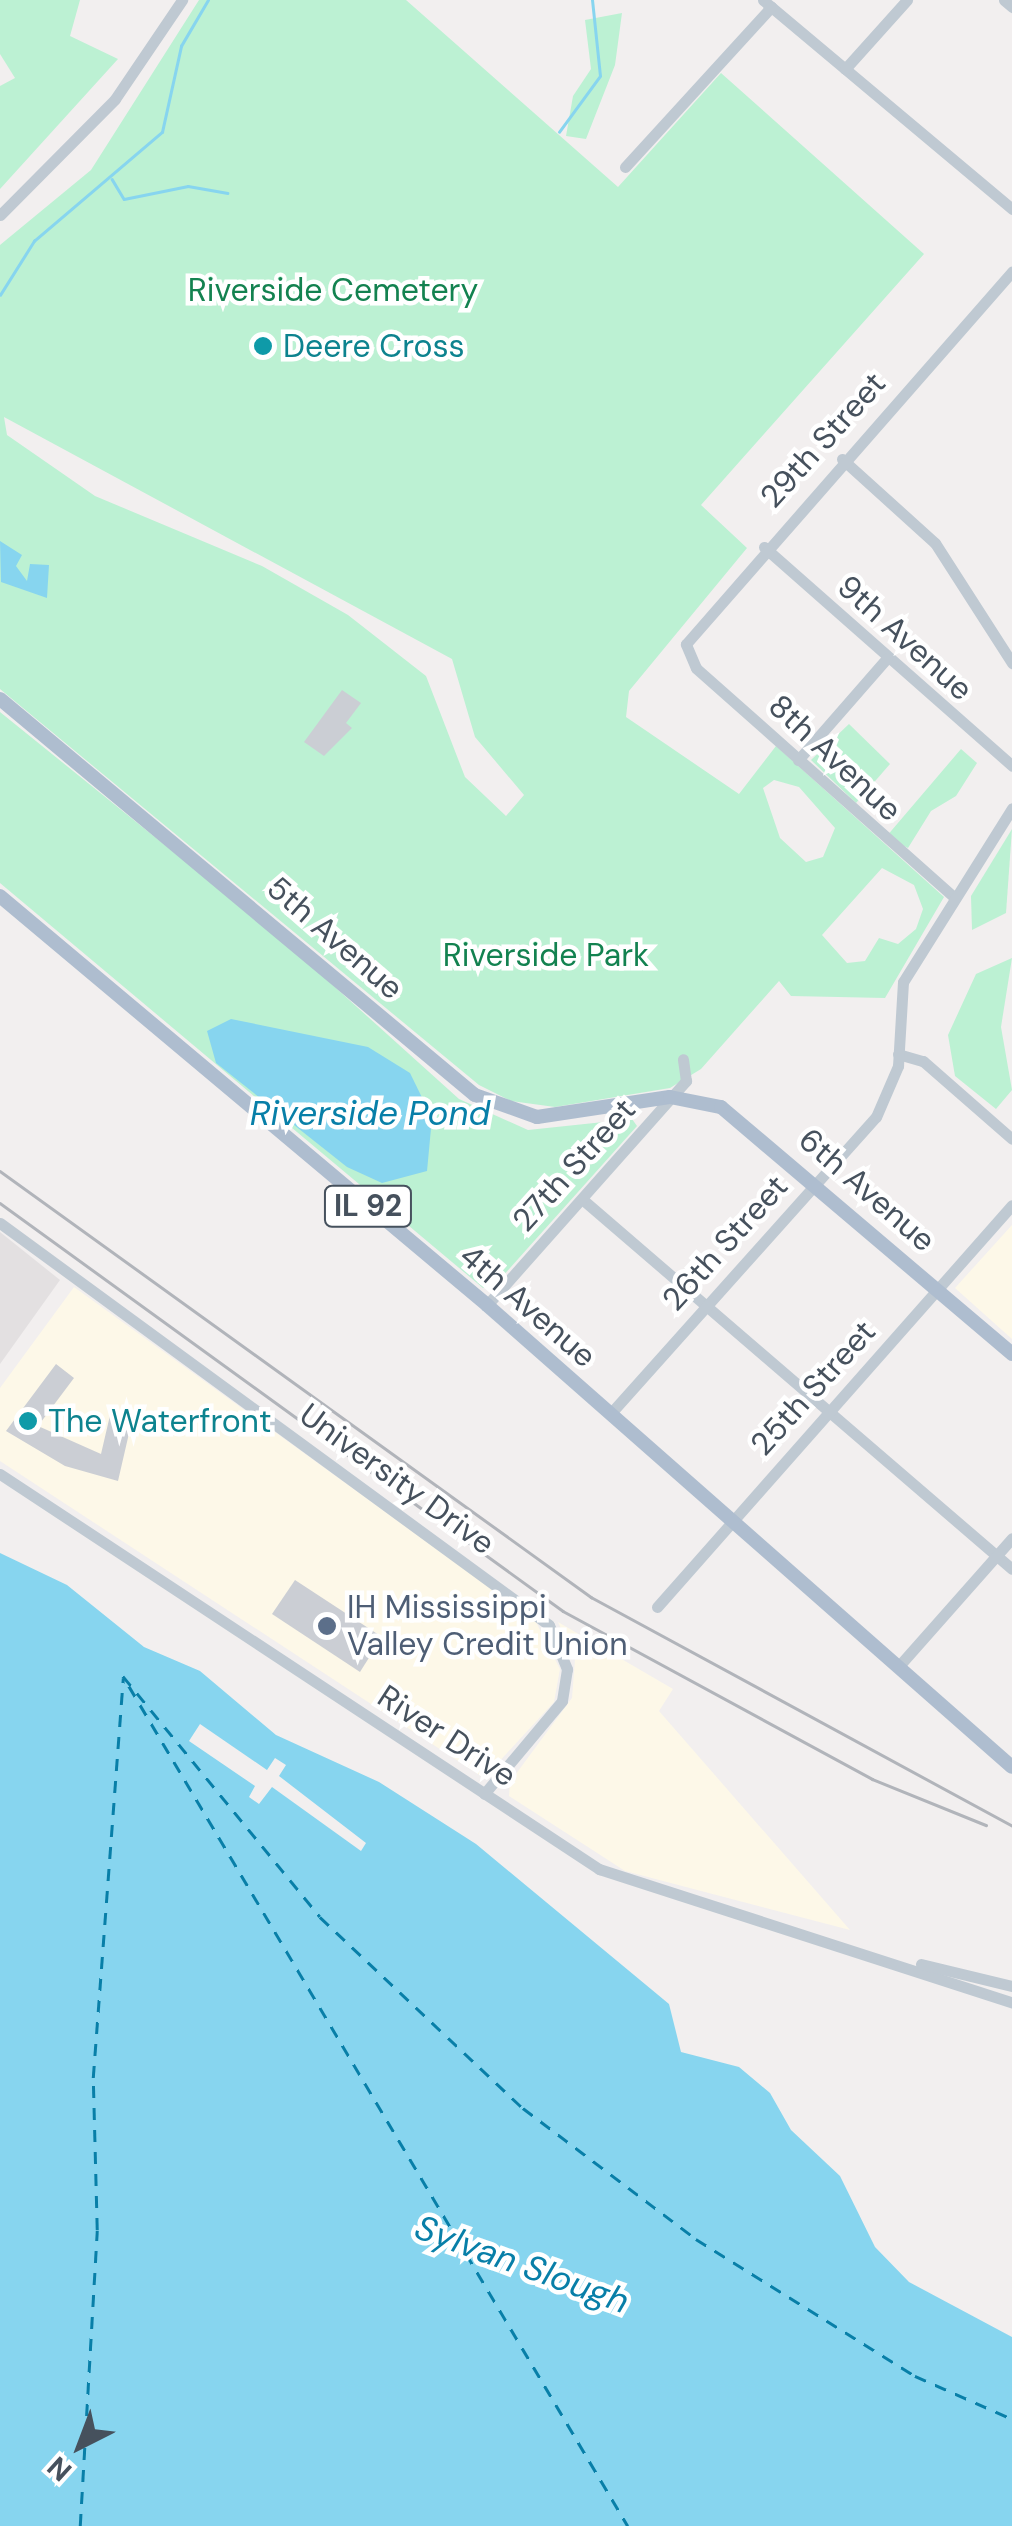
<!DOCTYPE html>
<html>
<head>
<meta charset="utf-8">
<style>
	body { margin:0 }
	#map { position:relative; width:1012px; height:2526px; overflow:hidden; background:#f2efef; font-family:"DM Sans",sans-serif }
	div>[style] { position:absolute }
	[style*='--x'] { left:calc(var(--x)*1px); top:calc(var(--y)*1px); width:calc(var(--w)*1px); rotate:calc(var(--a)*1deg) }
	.commercial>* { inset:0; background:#fdf8e8 }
	.education>* { inset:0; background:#e3e0e1 }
	.green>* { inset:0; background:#bcf1d3 }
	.water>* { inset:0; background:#87d5ef }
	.pier>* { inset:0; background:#f2efef }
	.stream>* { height:2.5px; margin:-1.25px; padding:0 1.25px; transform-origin:1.25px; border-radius:1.25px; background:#87d5ef }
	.ferry>* { height:2.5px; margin-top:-1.25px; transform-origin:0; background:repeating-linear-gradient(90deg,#087fa8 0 12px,transparent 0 22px) }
	.building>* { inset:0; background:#cbced4 }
	.minor>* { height:11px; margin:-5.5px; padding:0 5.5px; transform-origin:5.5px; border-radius:5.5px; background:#bfc9d2 }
	.major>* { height:14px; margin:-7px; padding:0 7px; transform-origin:7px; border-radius:7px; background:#aebdcf }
	.rail>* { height:2.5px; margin:-1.25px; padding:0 1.25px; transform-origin:1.25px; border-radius:1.25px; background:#b1b4ba }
	.dots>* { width:28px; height:28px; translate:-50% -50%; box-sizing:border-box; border:5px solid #fff; border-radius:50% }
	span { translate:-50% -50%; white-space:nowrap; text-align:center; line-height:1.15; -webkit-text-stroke:9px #fff; paint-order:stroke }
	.shield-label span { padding:2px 8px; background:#fff; border:2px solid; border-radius:8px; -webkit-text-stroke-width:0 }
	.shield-label { font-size:30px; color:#46515d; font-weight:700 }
	.park-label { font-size:32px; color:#138250 }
	.culture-label { font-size:32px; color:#0d838f }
	.left { translate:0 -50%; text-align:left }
	.street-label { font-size:32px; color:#46515d }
	.service-label { font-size:32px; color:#4e5e75 }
	.water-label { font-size:35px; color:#087fa8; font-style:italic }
	.north { position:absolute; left:30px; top:2396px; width:100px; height:100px; -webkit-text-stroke:8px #fff; paint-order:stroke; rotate:222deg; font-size:28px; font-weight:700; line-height:40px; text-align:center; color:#46515d }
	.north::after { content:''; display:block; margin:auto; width:35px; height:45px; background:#46515d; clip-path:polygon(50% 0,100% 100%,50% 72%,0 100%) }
</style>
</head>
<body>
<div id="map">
	<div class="commercial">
		<i style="clip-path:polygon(1012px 1225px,1012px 1339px,955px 1288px)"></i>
		<i style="clip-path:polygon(74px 1287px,535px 1620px,560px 1669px,554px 1702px,484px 1778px,0 1461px,0 1388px)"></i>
		<i style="clip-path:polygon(558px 1622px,673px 1689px,659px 1711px,850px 1930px,625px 1871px,509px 1796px,510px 1782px,572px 1698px,575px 1659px)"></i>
	</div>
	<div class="education">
		<i style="clip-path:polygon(0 1232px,60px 1280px,0 1364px)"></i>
	</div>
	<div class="green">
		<i style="clip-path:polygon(0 0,80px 0,70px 36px,118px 59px,0 189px,0 86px,15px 78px,0 54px)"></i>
		<i style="clip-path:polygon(evenodd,199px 0,406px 0,618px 187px,721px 73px,924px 254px,701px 505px,747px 548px,629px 691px,626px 717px,739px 794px,776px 746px,944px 897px,885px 998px,791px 996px,779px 981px,701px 1069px,670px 1088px,555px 1107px,511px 1101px,479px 1085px,0 689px,0 245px,91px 170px,199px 0,4px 417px,452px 659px,475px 737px,524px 795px,506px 816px,465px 777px,426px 676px,348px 615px,262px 566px,95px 496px,7px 435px,4px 417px,199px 0,774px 780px,799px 787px,835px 828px,823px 857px,806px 862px,780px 838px,763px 788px,774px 780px,199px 0,882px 868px,914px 885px,923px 909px,916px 929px,898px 944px,879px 938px,865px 961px,847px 963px,822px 935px,882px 868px)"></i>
		<i style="clip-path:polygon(622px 13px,615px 65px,586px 139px,566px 136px,573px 96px,591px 69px,585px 20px)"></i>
		<i style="clip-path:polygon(0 712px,286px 943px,459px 1099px,528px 1130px,632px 1119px,637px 1126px,493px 1287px,483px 1288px,0 883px)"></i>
		<i style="clip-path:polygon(849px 724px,890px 764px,856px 803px,811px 760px)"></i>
		<i style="clip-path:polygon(961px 749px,977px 763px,956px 796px,931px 811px,908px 848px,886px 837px)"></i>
		<i style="clip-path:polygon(1012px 829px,1006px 913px,972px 930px,971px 896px)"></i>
		<i style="clip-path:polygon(1012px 958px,1001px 1027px,1012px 1090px,996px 1109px,955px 1076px,948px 1035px,976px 974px)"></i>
	</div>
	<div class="water">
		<i style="clip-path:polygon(0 541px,22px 555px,16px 566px,27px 581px,30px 564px,49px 565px,47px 598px,1px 582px)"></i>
		<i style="clip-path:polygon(231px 1019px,368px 1047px,410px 1073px,432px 1118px,427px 1171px,382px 1183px,347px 1167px,216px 1063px,207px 1031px)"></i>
		<i style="clip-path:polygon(0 1553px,67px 1585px,144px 1647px,200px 1671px,276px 1735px,379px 1782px,476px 1844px,669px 2004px,681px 2052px,739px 2067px,770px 2093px,791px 2130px,840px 2176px,875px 2247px,909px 2282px,1012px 2337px,1012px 2526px,0 2526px)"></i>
	</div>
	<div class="pier">
		<i style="clip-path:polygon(200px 1724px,267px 1770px,275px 1758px,286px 1765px,279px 1776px,366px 1843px,361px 1851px,272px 1787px,259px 1804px,249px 1797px,255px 1786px,189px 1741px)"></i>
	</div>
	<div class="stream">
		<i style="--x:559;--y:132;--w:69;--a:-53.8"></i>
		<i style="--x:600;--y:76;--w:76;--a:-96"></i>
		<i style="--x:112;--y:179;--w:23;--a:59"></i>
		<i style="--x:124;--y:199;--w:65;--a:-11.5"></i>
		<i style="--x:188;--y:186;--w:40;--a:10"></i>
		<i style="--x:0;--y:295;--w:64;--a:-57.8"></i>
		<i style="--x:34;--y:241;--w:168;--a:-40.4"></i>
		<i style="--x:162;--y:132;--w:88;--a:-77.5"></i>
		<i style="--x:181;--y:46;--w:53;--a:-59.6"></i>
	</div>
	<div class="ferry">
		<i style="--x:123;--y:1676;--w:311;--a:50.7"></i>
		<i style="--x:320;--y:1917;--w:279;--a:43.3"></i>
		<i style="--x:523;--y:2108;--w:217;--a:37.1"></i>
		<i style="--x:696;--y:2239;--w:258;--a:32"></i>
		<i style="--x:915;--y:2376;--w:106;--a:23.9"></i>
		<i style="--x:129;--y:1686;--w:977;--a:59.29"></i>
		<i style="--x:80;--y:2526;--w:296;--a:-86.7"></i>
		<i style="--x:97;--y:2230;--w:152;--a:-91.5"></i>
		<i style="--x:93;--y:2078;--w:401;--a:-85.7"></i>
	</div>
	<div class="building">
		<i style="clip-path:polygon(342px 690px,361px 703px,346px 723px,352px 728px,324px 756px,304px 742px)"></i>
		<i style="clip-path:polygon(56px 1364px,74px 1378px,38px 1426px,101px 1454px,111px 1411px,133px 1416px,118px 1481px,65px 1466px,6px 1431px)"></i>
		<i style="clip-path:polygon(295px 1580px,382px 1637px,360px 1672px,272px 1614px)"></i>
	</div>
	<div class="minor">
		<i style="--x:763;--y:0;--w:325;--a:40"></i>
		<i style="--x:1004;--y:0;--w:11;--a:41"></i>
		<i style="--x:845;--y:69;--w:93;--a:-48.1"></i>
		<i style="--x:625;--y:167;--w:217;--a:-47.6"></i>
		<i style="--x:0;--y:215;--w:163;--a:-45.2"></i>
		<i style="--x:115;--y:99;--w:120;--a:-55.9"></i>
		<i style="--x:842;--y:459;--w:125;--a:42.1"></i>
		<i style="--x:935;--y:543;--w:143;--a:57.3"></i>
		<i style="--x:764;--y:547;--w:331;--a:41.4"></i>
		<i style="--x:798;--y:760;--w:135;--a:-48.9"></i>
		<i style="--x:955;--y:898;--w:346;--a:-138.4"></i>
		<i style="--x:696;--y:668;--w:26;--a:-113"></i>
		<i style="--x:686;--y:644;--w:495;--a:-48.8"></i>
		<i style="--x:898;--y:1054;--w:26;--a:16"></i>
		<i style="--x:923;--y:1061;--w:118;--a:41.2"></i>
		<i style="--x:582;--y:1199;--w:567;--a:40.71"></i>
		<i style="--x:0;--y:1223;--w:680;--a:36.21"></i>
		<i style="--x:549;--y:1625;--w:48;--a:67.8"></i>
		<i style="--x:567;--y:1669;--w:32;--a:99"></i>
		<i style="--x:562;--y:1701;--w:121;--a:130"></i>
		<i style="--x:487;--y:1305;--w:300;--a:-48.4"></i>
		<i style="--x:686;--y:1081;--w:22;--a:-98"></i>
		<i style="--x:611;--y:1413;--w:397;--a:-48.2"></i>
		<i style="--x:876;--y:1117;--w:56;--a:-66.7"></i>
		<i style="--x:898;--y:1066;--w:84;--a:-86.6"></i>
		<i style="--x:903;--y:982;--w:205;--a:-57.9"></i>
		<i style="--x:0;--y:1474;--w:718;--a:33.4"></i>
		<i style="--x:599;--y:1869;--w:434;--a:17.9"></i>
		<i style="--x:657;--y:1607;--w:536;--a:-48.55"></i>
		<i style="--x:898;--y:1667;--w:172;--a:-48.5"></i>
		<i style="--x:921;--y:1964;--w:94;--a:13.6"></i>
	</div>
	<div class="major">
		<i style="--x:0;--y:699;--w:618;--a:39.82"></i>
		<i style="--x:475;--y:1095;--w:66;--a:19.5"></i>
		<i style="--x:537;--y:1117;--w:134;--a:-8.6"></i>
		<i style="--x:670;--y:1097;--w:52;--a:11.1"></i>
		<i style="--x:721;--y:1107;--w:382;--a:40.3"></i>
		<i style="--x:0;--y:896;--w:636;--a:40.02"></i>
		<i style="--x:487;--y:1305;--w:699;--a:41.35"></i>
	</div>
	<div class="rail">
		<i style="--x:0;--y:1171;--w:729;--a:35.78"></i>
		<i style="--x:591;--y:1597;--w:479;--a:28.5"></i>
		<i style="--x:0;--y:1203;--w:695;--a:35.93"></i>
		<i style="--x:563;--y:1611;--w:352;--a:28.5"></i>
		<i style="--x:872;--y:1779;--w:123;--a:22"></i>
	</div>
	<div class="dots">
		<i style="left:263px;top:346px;background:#0f9aa8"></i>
		<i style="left:28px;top:1421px;background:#0f9aa8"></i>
		<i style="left:327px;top:1626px;background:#5c6f8a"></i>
	</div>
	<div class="shield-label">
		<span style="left:368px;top:1206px">IL 92</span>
	</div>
	<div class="park-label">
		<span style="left:333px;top:290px">Riverside Cemetery</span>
		<span style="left:546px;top:955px">Riverside Park</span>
	</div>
	<div class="culture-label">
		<span class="left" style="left:283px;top:346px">Deere Cross</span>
		<span class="left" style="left:48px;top:1421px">The Waterfront</span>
	</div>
	<div class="street-label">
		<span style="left:823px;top:440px;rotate:-48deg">29th Street</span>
		<span style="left:905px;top:638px;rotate:42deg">9th Avenue</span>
		<span style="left:835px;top:758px;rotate:43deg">8th Avenue</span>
		<span style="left:335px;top:938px;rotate:41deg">5th Avenue</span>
		<span style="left:574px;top:1165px;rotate:-48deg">27th Street</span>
		<span style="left:867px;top:1190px;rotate:41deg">6th Avenue</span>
		<span style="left:725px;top:1243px;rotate:-48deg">26th Street</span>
		<span style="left:528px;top:1306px;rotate:41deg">4th Avenue</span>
		<span style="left:813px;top:1388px;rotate:-48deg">25th Street</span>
		<span style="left:397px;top:1479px;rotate:36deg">University Drive</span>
		<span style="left:447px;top:1736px;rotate:33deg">River Drive</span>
	</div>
	<div class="service-label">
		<span class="left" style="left:347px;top:1626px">IH Mississippi<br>Valley Credit Union</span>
	</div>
	<div class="water-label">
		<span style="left:370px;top:1113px">Riverside Pond</span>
		<span style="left:522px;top:2264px;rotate:20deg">Sylvan Slough</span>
	</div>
	<div class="north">N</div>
</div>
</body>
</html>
